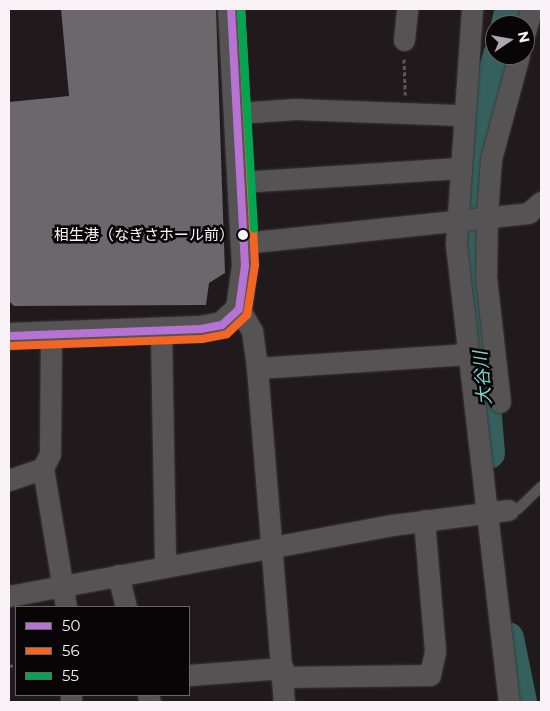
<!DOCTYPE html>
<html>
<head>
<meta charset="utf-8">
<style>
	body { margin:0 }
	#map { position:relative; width:550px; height:711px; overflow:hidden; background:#201a1d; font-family:Montserrat,"Noto Sans JP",sans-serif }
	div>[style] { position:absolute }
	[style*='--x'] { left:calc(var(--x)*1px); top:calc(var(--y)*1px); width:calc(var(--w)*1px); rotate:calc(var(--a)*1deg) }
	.river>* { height:32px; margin:-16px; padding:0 16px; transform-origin:16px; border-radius:16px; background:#35605d }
	.building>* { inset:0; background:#6c676a }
	.path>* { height:3px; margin-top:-1.5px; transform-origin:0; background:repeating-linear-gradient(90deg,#5c585a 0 4px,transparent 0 6.5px) }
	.roads { filter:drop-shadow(0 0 1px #3c383a) drop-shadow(0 0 1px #3c383a) }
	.service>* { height:10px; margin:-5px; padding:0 5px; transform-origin:5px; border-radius:5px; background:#565355 }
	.minor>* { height:21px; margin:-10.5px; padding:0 10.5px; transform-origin:10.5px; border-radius:10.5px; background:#565355 }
	.tertiary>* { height:26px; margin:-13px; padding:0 13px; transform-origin:13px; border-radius:13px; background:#565355 }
	.bus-1>* { height:8px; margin:-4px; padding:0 4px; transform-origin:4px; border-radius:4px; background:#b673d3 }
	.bus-2>* { height:8px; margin:-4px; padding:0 4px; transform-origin:4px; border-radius:4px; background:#f26522 }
	.bus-3>* { height:8px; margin:-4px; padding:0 4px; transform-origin:4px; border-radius:4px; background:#00a651 }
	.dots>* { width:14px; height:14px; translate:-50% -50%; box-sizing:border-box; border:2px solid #090507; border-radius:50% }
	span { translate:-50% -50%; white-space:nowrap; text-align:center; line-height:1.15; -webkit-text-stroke:5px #090507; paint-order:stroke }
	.bus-label { font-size:15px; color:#f9f2f6 }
	.right { translate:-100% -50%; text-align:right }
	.water-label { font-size:18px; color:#7fd2cc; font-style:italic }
	.frame { position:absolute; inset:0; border:10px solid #f9f2f6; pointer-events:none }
	.legend { position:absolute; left:15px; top:606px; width:175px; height:90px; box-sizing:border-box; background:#090507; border:1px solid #696467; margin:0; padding:6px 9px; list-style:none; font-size:15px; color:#f9f2f6 }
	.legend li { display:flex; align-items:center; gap:10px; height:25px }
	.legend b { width:25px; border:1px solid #696467 }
	.north { position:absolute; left:485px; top:15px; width:50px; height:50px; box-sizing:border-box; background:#090507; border:1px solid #696467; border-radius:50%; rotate:78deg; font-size:14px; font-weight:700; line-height:20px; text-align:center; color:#f9f2f6 }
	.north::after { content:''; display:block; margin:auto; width:18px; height:22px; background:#ada6aa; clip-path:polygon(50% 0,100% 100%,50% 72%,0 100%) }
</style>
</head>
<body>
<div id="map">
	<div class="river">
		<i style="--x:507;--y:25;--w:16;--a:-76"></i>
		<i style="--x:489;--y:453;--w:226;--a:-94.8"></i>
		<i style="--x:470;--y:228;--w:120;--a:-83.3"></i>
		<i style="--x:484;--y:109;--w:56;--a:-74.5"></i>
		<i style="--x:508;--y:638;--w:65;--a:78.5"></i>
	</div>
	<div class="building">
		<i style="clip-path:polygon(61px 9px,216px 9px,225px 273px,209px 283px,206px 305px,14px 306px,9px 301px,9px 102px,69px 96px)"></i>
	</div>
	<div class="path">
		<i style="--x:404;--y:59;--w:36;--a:88"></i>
		<i style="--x:9;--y:666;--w:7;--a:-8"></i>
	</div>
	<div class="roads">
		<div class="service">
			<i style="--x:508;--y:510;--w:10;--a:-6"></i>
			<i style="--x:518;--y:509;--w:32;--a:-44"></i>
		</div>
		<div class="minor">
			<i style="--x:472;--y:9;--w:237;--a:93.9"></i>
			<i style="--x:456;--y:245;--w:460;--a:83.4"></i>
			<i style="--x:525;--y:32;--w:24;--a:-75"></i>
			<i style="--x:404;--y:40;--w:31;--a:-84"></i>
			<i style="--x:238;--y:113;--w:57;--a:-4"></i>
			<i style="--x:295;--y:109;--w:167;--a:2.1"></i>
			<i style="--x:241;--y:182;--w:218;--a:-3.7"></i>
			<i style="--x:244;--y:243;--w:286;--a:-6"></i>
			<i style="--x:528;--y:213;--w:17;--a:-40"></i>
			<i style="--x:239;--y:309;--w:26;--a:59"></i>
			<i style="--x:252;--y:331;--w:37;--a:82"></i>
			<i style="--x:257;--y:368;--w:335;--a:85.4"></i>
			<i style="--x:161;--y:331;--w:235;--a:89"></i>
			<i style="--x:51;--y:335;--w:119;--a:90.5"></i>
			<i style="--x:50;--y:454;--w:16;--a:117"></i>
			<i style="--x:43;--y:468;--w:141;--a:80.6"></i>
			<i style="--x:257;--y:368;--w:212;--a:-3.8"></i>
			<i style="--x:500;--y:402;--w:125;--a:-96.4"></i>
			<i style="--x:486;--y:278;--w:63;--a:-89.1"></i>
			<i style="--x:487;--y:215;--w:56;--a:-85.9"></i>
			<i style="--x:491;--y:159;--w:108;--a:-74.9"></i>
			<i style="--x:9;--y:480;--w:36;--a:-19"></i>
			<i style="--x:118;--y:575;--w:33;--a:76"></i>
			<i style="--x:9;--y:596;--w:390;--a:-10.5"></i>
			<i style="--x:392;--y:525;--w:117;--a:-7.4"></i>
			<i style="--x:189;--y:675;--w:94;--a:-4.3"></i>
			<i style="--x:283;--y:677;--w:147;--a:-0.8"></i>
			<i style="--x:430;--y:675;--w:25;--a:-78"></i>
			<i style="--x:435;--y:651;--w:131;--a:-94.8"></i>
			<i style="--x:148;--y:695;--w:7;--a:74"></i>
			<i style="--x:71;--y:702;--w:7;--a:-90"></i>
		</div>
		<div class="tertiary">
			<i style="--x:9;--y:336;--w:192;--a:-2.1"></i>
			<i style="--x:201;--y:329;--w:21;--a:-11"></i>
			<i style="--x:222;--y:325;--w:23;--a:-43"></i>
			<i style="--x:239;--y:309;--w:43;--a:-82.1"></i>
			<i style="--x:245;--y:266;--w:257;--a:-93.1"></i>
		</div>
	</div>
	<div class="bus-1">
		<i style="--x:9;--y:336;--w:192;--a:-2.1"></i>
		<i style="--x:201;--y:329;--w:21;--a:-11"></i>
		<i style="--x:222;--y:325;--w:23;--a:-43"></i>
		<i style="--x:239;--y:309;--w:43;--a:-82.1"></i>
		<i style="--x:245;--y:266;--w:257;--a:-93.1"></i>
	</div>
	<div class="bus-2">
		<i style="--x:9;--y:346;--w:193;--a:-2.1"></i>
		<i style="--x:202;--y:339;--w:25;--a:-11"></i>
		<i style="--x:227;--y:334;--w:28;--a:-44"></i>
		<i style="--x:247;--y:315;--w:51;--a:-80.9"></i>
		<i style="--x:255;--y:265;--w:256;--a:-93.1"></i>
	</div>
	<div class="bus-3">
		<i style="--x:241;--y:9;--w:220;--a:86.6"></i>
	</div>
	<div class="dots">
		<i style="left:243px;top:235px;background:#f9f2f6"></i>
	</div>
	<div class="bus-label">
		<span class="right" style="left:234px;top:235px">相生港（なぎさホール前）</span>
	</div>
	<div class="water-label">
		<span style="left:483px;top:378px;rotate:-95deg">大谷川</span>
	</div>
	<div class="frame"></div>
	<ul class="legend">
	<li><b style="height:6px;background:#b673d3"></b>50</li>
	<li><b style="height:6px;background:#f26522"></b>56</li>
	<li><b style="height:6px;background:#00a651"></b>55</li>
	</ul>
	<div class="north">N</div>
</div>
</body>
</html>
